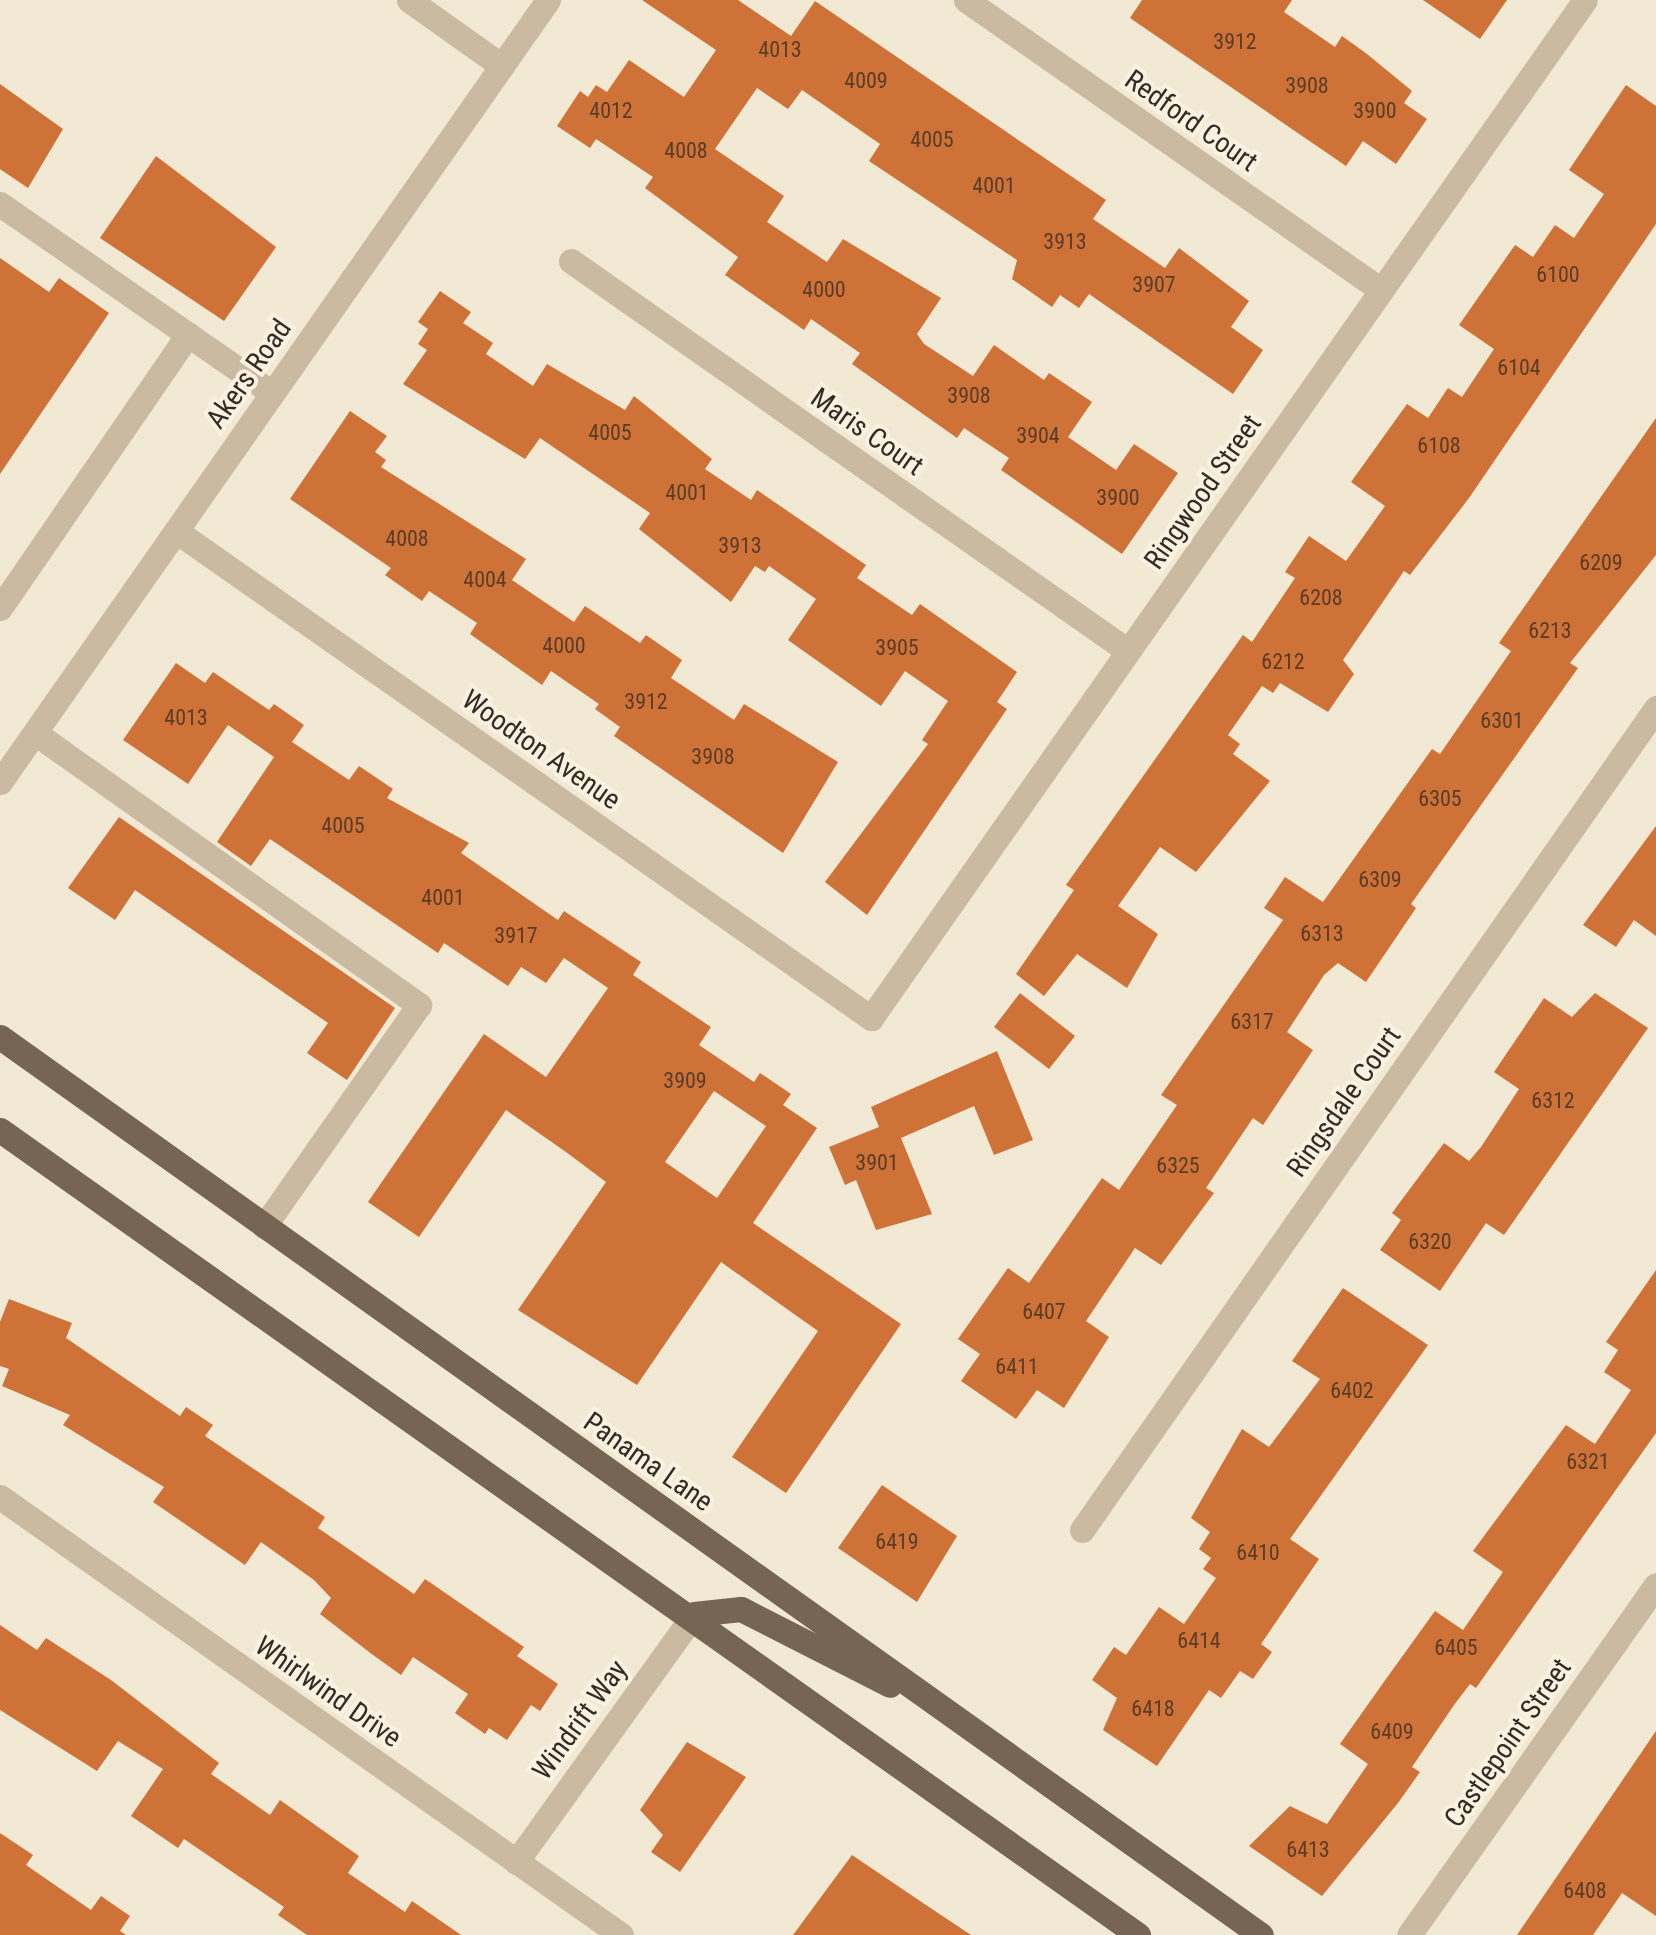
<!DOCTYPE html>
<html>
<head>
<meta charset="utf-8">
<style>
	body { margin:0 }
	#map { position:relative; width:1656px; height:1935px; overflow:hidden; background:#f2e9d5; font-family:"Roboto Condensed",sans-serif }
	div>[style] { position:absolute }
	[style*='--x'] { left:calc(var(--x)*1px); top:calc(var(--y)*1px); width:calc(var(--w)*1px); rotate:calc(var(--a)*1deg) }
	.building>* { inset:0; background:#ce7237 }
	.minor>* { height:25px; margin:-12.5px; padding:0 12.5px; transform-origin:12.5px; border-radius:12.5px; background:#cabaa1 }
	.major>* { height:25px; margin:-12.5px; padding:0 12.5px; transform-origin:12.5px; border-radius:12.5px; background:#776554 }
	span { translate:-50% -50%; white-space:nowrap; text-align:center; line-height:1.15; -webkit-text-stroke:8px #faf2e1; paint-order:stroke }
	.number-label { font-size:22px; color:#5a3d29 }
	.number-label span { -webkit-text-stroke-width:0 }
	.street-label { font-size:28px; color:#342b24 }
</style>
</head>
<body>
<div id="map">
	<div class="building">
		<i style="clip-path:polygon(642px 0,738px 0,791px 36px,815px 1px,1106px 200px,1093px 219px,1165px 268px,1179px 248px,1249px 301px,1231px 327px,1263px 350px,1233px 394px,1089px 294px,1079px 308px,1060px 295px,1052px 307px,1012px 279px,1017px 260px,869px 161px,880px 144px,802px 90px,788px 109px,757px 88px,715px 149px,784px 196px,767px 222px,827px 262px,843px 239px,941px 298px,917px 334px,924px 344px,973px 376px,994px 345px,1044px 380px,1049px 373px,1092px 402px,1068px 437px,1116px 470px,1134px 444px,1178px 473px,1122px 554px,1001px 470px,1009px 458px,964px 428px,957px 438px,852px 364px,860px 353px,811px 319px,804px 330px,725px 275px,738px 257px,645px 188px,653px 177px,596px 139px,590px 148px,557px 126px,580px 91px,588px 97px,596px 85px,607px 92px,629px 60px,684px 97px,716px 50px)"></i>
		<i style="clip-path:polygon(1142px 0,1292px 0,1284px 12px,1335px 47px,1342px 36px,1367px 54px,1412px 91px,1404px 103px,1427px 119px,1396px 164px,1363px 141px,1346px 166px,1130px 18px)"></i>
		<i style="clip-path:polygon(1423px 0,1507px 0,1480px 39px)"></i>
		<i style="clip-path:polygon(0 84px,63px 129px,28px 188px,0 169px)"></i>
		<i style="clip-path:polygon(1626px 85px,1656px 106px,1656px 224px,1469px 498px,1410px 575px,1404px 571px,1343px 660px,1354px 674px,1328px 712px,1280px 683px,1273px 693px,1262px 686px,1228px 735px,1240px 744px,1233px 754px,1270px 781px,1196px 872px,1160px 847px,1118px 906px,1158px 934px,1127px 988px,1077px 954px,1044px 996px,1016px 974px,1074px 890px,1066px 885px,1243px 635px,1252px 642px,1295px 578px,1285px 572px,1309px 536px,1346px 561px,1385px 506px,1351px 482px,1407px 404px,1428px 418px,1448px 388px,1462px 397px,1494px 349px,1459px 325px,1515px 245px,1533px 257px,1555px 225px,1574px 238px,1604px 194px,1569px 170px)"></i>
		<i style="clip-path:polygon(156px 156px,276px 247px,224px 321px,100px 238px)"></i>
		<i style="clip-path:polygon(0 258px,49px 292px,59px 278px,109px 313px,0 474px)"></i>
		<i style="clip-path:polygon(440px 291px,471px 312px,463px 323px,493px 343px,486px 354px,533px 386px,547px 364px,625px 410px,634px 396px,712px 459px,705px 469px,751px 500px,757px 490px,866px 565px,857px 578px,912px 615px,920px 604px,1017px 672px,997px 702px,1007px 709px,867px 915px,825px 882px,928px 744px,922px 740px,948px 701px,905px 671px,881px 706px,788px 640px,816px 599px,769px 566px,765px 572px,755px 566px,731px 602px,639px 529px,650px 513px,540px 438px,525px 459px,403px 384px,427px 350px,418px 344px,428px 329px,418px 322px)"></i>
		<i style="clip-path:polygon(350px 411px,387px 436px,375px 452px,386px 460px,381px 467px,526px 559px,512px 580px,574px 622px,585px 606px,640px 643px,646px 635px,682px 660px,671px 678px,734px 720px,744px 704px,838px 762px,783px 853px,614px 736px,620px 727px,595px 709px,599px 704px,551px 671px,542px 685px,470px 634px,477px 623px,429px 591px,422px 601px,385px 575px,391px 568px,290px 499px)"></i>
		<i style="clip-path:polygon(1656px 418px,1656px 555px,1570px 663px,1578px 668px,1411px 904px,1416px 908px,1366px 982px,1338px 963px,1324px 975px,1287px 1032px,1313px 1050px,1263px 1125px,1253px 1118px,1206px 1188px,1214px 1193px,1161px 1265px,1135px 1248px,1086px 1321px,1109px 1337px,1064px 1408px,1037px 1390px,1016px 1419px,961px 1381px,980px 1354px,958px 1339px,1008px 1268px,1029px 1283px,1102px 1178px,1119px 1190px,1177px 1105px,1161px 1095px,1283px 920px,1264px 908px,1285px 877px,1323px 902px,1432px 749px,1440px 754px,1511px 651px,1499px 643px)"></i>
		<i style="clip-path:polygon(evenodd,176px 663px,205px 683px,213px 672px,269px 710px,274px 704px,304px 725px,292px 742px,349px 780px,359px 766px,393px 789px,387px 798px,469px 843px,461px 853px,558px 920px,564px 911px,641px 962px,633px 975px,711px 1027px,699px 1045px,754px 1082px,760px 1073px,791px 1094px,783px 1105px,817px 1128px,753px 1223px,901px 1324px,786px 1493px,732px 1457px,818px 1331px,721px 1262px,637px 1385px,518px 1310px,606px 1182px,566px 1152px,506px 1110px,419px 1237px,368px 1202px,484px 1034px,546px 1077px,608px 988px,564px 958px,546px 983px,521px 967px,508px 986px,444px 943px,438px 953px,270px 839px,251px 866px,217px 842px,274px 757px,228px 725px,188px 784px,123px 740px,176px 663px,714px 1091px,766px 1126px,717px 1198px,665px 1162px,714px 1091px)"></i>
		<i style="clip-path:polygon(119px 817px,395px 1008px,347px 1080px,307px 1053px,328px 1023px,135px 890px,115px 920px,68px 888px)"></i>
		<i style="clip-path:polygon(1656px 826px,1656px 936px,1634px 920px,1616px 947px,1583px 925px)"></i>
		<i style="clip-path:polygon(1020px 993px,1075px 1036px,1049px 1069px,994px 1027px)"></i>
		<i style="clip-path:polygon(1595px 993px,1648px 1028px,1504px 1235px,1486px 1223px,1440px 1291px,1380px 1250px,1401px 1220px,1392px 1213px,1444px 1143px,1469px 1161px,1481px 1147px,1519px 1089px,1494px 1072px,1544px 998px,1572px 1017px)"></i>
		<i style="clip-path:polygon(997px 1051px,1033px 1140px,994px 1155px,974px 1106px,901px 1138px,932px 1214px,876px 1230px,856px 1180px,845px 1185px,829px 1147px,879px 1127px,871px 1107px)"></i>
		<i style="clip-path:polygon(1656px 1270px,1656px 1433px,1476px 1688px,1470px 1684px,1454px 1705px,1412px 1767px,1420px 1772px,1398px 1803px,1322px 1896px,1249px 1846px,1290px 1806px,1327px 1824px,1368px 1764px,1340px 1744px,1386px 1679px,1435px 1611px,1463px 1630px,1503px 1572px,1473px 1551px,1566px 1425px,1595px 1444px,1631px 1390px,1604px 1372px,1618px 1350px,1606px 1342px)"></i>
		<i style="clip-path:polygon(1343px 1288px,1428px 1345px,1290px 1539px,1319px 1559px,1261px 1644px,1272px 1652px,1253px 1679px,1240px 1671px,1221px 1698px,1209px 1690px,1157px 1766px,1103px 1730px,1117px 1698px,1092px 1680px,1114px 1647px,1126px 1655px,1159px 1607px,1184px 1624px,1216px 1578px,1203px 1569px,1211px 1558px,1199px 1549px,1210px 1532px,1191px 1518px,1242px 1429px,1269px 1447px,1320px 1379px,1292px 1361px)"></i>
		<i style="clip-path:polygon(9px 1299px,72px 1323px,66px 1338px,180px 1416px,186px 1407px,213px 1425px,205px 1436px,325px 1517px,318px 1528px,414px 1594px,425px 1579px,524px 1647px,517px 1656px,558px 1684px,540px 1711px,531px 1705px,507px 1740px,489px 1728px,485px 1734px,455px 1713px,468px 1694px,413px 1657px,401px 1675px,373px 1655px,320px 1614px,331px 1598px,314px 1580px,261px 1542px,245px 1565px,153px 1502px,164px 1487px,63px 1425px,70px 1415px,2px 1386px,9px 1369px,0 1366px,0 1322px)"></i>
		<i style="clip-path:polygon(882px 1485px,957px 1536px,917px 1602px,838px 1548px)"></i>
		<i style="clip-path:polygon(0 1625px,37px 1650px,46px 1638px,111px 1680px,219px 1763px,211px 1774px,270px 1815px,280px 1800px,359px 1856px,348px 1873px,405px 1912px,412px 1901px,461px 1935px,307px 1935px,278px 1915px,284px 1907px,184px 1839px,178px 1848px,131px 1816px,163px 1769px,118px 1741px,97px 1771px,0 1710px)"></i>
		<i style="clip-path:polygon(1656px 1731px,1656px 1916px,1622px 1893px,1593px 1935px,1517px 1935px)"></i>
		<i style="clip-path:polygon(687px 1742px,746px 1777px,680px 1872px,651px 1852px,663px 1835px,640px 1810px)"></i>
		<i style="clip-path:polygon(0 1833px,33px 1855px,26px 1865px,91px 1910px,101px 1896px,130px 1916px,120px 1931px,126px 1935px,0 1935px)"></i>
		<i style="clip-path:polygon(852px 1855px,923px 1903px,971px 1935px,793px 1935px)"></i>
	</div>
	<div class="minor">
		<i style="--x:409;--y:0;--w:114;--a:35.4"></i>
		<i style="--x:966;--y:0;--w:506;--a:34.95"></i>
		<i style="--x:0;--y:204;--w:331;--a:34.8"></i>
		<i style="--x:571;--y:261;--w:680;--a:35"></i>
		<i style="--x:176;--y:531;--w:849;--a:35.02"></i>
		<i style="--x:871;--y:1018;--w:1243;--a:-54.96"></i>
		<i style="--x:0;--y:608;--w:332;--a:-55.5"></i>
		<i style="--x:35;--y:733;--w:471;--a:35.3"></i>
		<i style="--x:419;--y:1005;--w:270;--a:125"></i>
		<i style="--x:0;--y:782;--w:955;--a:-54.98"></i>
		<i style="--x:0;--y:1497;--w:760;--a:35.2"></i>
		<i style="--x:1082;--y:1530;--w:1003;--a:-55.07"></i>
		<i style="--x:516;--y:1862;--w:305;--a:-54.3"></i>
		<i style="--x:1409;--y:1935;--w:428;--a:-54.8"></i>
	</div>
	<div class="major">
		<i style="--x:0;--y:1037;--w:1548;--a:35.46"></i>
		<i style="--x:0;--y:1130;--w:1394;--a:35.27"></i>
		<i style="--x:694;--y:1614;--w:47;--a:-6.1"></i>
		<i style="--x:741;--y:1609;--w:167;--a:27"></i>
	</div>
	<div class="number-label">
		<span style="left:1235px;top:42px">3912</span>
		<span style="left:780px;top:50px">4013</span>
		<span style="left:866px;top:81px">4009</span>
		<span style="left:1307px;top:86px">3908</span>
		<span style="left:611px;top:111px">4012</span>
		<span style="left:1375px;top:111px">3900</span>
		<span style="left:932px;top:140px">4005</span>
		<span style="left:686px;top:151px">4008</span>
		<span style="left:994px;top:186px">4001</span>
		<span style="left:1065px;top:242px">3913</span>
		<span style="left:1558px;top:275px">6100</span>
		<span style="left:1154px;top:285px">3907</span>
		<span style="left:824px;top:290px">4000</span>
		<span style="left:1519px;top:368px">6104</span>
		<span style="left:969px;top:396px">3908</span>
		<span style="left:610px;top:433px">4005</span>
		<span style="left:1038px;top:436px">3904</span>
		<span style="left:1439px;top:446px">6108</span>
		<span style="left:687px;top:493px">4001</span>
		<span style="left:1118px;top:498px">3900</span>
		<span style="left:407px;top:539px">4008</span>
		<span style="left:740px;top:546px">3913</span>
		<span style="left:1601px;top:563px">6209</span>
		<span style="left:485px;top:580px">4004</span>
		<span style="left:1321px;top:598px">6208</span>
		<span style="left:1550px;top:631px">6213</span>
		<span style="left:564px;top:646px">4000</span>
		<span style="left:897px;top:648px">3905</span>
		<span style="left:1283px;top:662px">6212</span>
		<span style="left:646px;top:702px">3912</span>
		<span style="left:186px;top:718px">4013</span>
		<span style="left:1502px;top:721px">6301</span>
		<span style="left:713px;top:757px">3908</span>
		<span style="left:1440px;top:799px">6305</span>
		<span style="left:343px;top:826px">4005</span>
		<span style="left:1380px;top:880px">6309</span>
		<span style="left:443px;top:898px">4001</span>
		<span style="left:1322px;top:934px">6313</span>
		<span style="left:516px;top:936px">3917</span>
		<span style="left:1252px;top:1022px">6317</span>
		<span style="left:685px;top:1081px">3909</span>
		<span style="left:1553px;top:1101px">6312</span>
		<span style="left:877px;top:1163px">3901</span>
		<span style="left:1178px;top:1166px">6325</span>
		<span style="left:1430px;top:1242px">6320</span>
		<span style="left:1044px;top:1312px">6407</span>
		<span style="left:1017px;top:1367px">6411</span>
		<span style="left:1352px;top:1391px">6402</span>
		<span style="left:1588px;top:1462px">6321</span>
		<span style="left:897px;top:1542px">6419</span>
		<span style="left:1258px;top:1553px">6410</span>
		<span style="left:1199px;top:1641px">6414</span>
		<span style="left:1456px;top:1648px">6405</span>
		<span style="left:1153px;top:1709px">6418</span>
		<span style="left:1392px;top:1732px">6409</span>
		<span style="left:1308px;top:1850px">6413</span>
		<span style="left:1585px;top:1891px">6408</span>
	</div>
	<div class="street-label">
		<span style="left:1191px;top:121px;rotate:35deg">Redford Court</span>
		<span style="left:249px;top:374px;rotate:-55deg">Akers Road</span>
		<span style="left:867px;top:432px;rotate:35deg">Maris Court</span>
		<span style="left:1203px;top:492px;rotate:-55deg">Ringwood Street</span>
		<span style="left:541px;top:750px;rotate:35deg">Woodton Avenue</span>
		<span style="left:1344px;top:1102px;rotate:-55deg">Ringsdale Court</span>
		<span style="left:648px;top:1462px;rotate:35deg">Panama Lane</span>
		<span style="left:328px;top:1692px;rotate:35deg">Whirlwind Drive</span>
		<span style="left:580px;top:1720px;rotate:-54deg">Windrift Way</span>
		<span style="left:1508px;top:1743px;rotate:-55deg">Castlepoint Street</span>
	</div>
</div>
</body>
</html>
